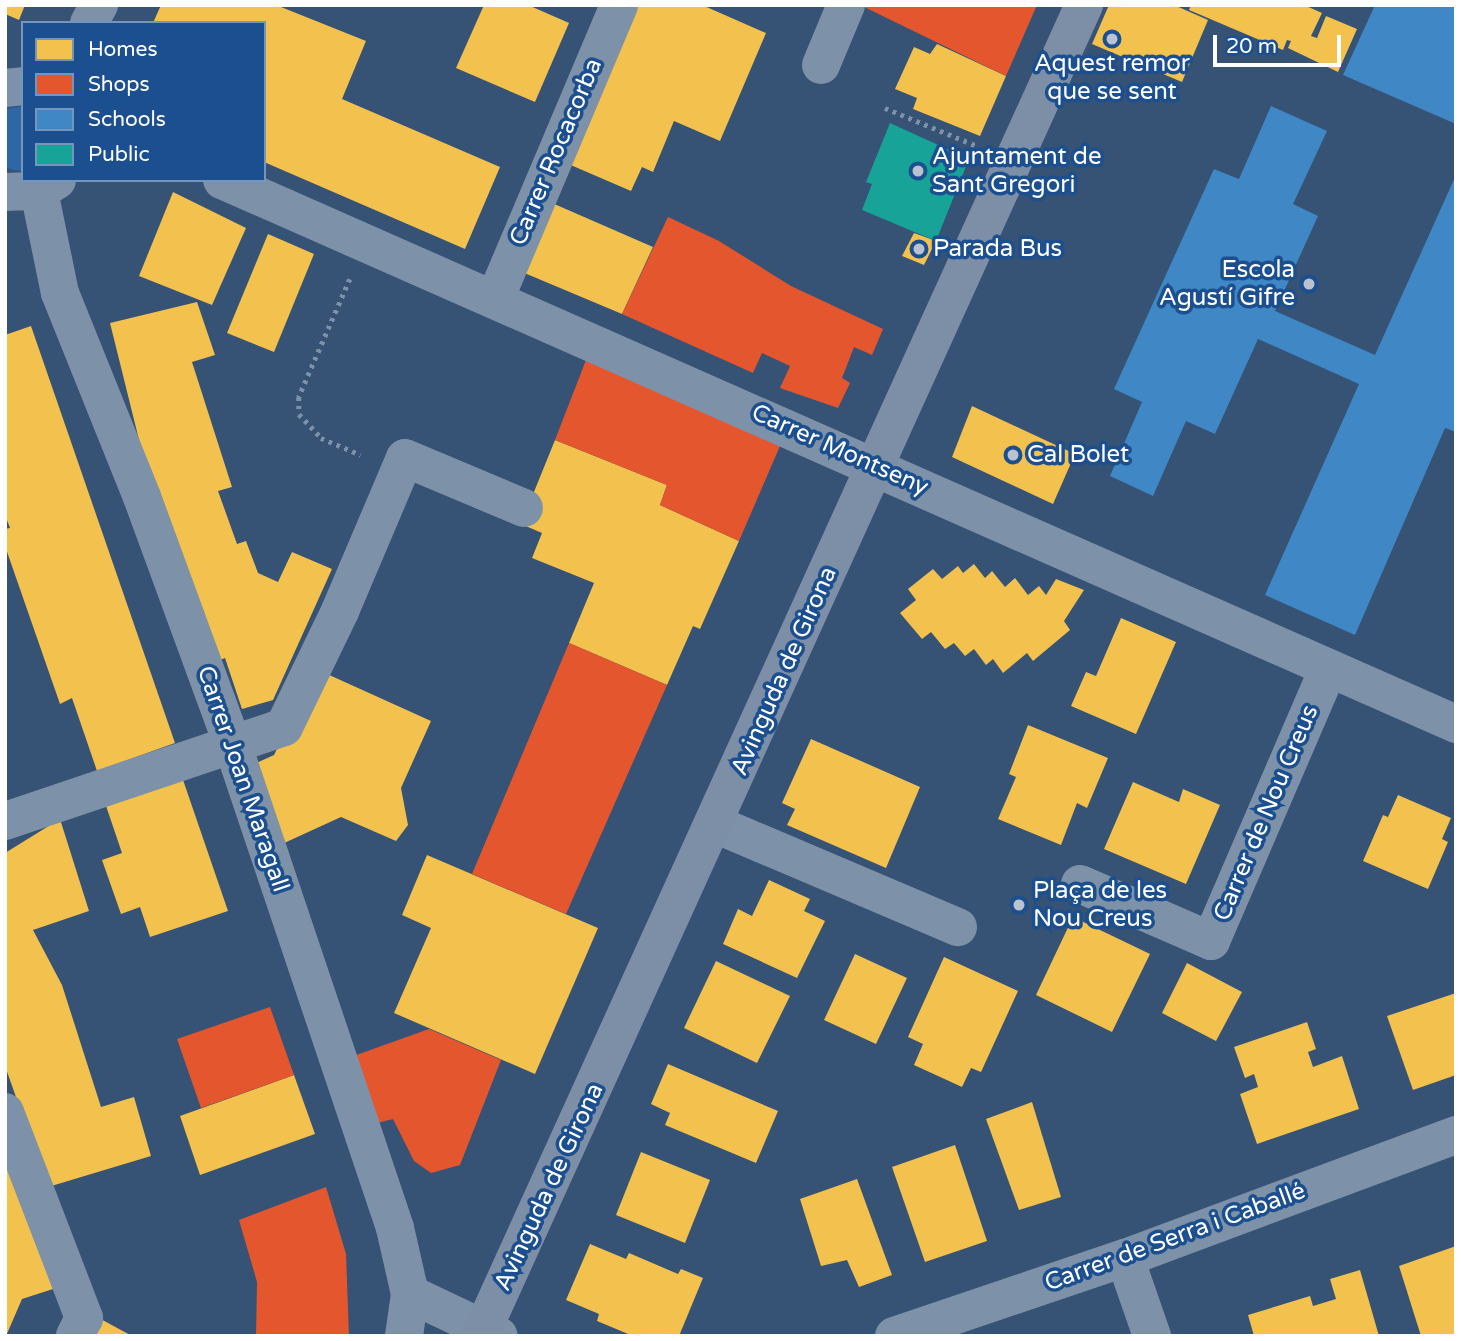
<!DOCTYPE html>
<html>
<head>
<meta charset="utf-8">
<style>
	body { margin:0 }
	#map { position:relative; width:1461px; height:1341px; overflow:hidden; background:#365274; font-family:"Varela Round",sans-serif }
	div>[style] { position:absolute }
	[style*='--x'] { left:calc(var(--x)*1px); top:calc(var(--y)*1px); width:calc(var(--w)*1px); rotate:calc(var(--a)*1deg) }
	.green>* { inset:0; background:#2f66a5 }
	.homes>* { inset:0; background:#f2c14e }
	.shops>* { inset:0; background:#e4572e }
	.schools>* { inset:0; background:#3f88c5 }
	.public>* { inset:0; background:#17a398 }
	.path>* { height:4.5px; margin-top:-2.25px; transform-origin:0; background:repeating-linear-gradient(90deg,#7d92a8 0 3.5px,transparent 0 8.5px) }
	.minor>* { height:38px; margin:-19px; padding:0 19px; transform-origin:19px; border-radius:19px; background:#7d92a8 }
	.major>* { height:38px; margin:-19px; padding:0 19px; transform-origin:19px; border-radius:19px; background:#7d8ea7 }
	.dots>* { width:19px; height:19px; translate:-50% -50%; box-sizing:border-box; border:4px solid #1b4f8f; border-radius:50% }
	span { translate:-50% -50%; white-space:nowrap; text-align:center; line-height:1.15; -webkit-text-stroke:7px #1b4f8f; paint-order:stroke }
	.poi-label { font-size:24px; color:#fff }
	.left { translate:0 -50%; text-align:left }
	.right { translate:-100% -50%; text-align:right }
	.street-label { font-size:24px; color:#fff }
	.frame { position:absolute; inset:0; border:7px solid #fff; pointer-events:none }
	.legend { position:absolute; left:21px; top:21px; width:245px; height:161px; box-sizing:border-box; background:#1b4f8f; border:2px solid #7695bc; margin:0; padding:9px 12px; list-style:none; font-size:21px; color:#fff }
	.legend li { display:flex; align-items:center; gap:14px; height:35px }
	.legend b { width:35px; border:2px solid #7695bc }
	.scale { position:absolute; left:1213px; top:35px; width:128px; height:32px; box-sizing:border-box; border:4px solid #fff; border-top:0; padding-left:9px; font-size:21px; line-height:24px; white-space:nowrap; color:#fff; -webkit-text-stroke:5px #1b4f8f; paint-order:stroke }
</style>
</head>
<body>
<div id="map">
	<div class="green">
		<i style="clip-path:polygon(23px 106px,23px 171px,13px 170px,5px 167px,5px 109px)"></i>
	</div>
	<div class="homes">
		<i style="clip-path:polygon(5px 5px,25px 5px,19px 20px,5px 14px)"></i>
		<i style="clip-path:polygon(161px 5px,276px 5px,366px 41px,342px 99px,500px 167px,465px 249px,264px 162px,264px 23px,153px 23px)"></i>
		<i style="clip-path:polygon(484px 5px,528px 5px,569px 23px,535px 102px,456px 68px)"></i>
		<i style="clip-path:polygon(634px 5px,702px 5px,766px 33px,720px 141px,674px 121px,653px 172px,642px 167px,631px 191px,566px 163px)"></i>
		<i style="clip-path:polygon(1109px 5px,1174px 5px,1208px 20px,1182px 82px,1092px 44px)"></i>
		<i style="clip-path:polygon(1191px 5px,1304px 5px,1322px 13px,1311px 36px,1317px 38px,1326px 16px,1357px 29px,1338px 72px,1288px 48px,1291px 41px,1287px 40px,1283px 50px,1189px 10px)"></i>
		<i style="clip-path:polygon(937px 44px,1006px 76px,980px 136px,913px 109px,917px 98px,895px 89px,914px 47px,930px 54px)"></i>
		<i style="clip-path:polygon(173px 192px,246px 228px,212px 305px,139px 276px)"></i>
		<i style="clip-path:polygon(552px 203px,653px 247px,622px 314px,522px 272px)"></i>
		<i style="clip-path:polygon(914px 233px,936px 241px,924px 265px,902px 256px)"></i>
		<i style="clip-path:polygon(268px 234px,314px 254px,274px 352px,227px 333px)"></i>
		<i style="clip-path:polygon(197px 302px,215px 355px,192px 362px,232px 487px,218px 491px,237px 544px,246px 541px,258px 573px,278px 582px,292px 552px,332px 569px,273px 700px,242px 709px,225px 658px,217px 661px,144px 460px,110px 323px)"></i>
		<i style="clip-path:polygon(31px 326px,175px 743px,97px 771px,72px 698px,60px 704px,5px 546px,5px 529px,10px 528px,5px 515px,5px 335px)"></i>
		<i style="clip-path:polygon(972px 406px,1075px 454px,1053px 504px,952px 457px)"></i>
		<i style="clip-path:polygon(555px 440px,667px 485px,660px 505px,739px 541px,700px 629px,693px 626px,667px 685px,569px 643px,594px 583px,532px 558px,542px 533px,521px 524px)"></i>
		<i style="clip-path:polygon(974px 564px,985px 578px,992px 571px,1005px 587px,1015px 578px,1028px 595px,1039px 586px,1046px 595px,1056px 579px,1084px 590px,1064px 621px,1070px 630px,1033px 661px,1027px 653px,1003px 673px,993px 659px,986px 665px,974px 649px,965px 656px,954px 643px,945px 649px,931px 632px,922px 639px,900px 613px,916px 600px,908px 589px,933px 569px,942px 579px,958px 566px,963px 573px)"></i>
		<i style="clip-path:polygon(1121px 618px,1176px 642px,1136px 734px,1071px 706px,1086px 672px,1096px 676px)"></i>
		<i style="clip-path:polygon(316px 669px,431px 721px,401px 788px,408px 825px,396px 841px,341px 817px,282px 844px,252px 765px,274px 755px)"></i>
		<i style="clip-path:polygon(1028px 725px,1108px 758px,1087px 808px,1077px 803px,1061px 845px,998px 819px,1016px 777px,1009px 774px)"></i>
		<i style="clip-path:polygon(811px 739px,920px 787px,886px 868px,787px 825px,795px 809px,782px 803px)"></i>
		<i style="clip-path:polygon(181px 774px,228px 911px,150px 937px,140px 907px,121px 914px,102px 860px,122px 853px,104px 800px)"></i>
		<i style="clip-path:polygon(1133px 782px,1179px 802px,1183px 789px,1220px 805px,1186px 884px,1104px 849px)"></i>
		<i style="clip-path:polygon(1398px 795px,1451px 818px,1442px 839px,1448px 842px,1428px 889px,1363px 861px,1383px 815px,1388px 817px)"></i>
		<i style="clip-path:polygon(60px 819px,89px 911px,33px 930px,62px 985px,101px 1107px,134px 1097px,151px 1156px,48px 1187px,5px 1066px,5px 853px)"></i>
		<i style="clip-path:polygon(427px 855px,598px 928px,535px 1074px,394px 1013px,431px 928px,402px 915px)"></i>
		<i style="clip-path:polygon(769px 880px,810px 899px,804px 911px,825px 921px,797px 978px,723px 944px,738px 909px,752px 916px)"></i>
		<i style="clip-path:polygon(1073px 917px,1150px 954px,1112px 1032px,1036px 995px)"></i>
		<i style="clip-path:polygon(855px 954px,907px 978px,876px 1044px,824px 1020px)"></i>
		<i style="clip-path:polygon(944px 957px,1018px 991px,981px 1072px,971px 1068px,962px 1087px,914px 1065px,923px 1044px,908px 1037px)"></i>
		<i style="clip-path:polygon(716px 961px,790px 996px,757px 1063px,684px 1028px)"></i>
		<i style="clip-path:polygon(1187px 963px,1242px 992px,1216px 1041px,1162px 1013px)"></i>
		<i style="clip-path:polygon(1456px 993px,1456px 1075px,1413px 1090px,1387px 1016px)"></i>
		<i style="clip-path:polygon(1307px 1022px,1316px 1049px,1308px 1052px,1313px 1067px,1342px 1056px,1359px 1109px,1257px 1144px,1240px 1094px,1258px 1087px,1254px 1074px,1245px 1078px,1234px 1047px)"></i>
		<i style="clip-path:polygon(668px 1064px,778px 1111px,756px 1163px,665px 1125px,670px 1113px,651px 1104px)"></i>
		<i style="clip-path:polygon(294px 1075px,315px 1134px,200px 1175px,180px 1116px)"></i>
		<i style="clip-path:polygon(1032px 1102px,1061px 1197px,1019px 1210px,986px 1119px)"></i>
		<i style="clip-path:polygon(955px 1145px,987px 1241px,925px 1262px,892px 1167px)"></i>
		<i style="clip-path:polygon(5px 1147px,53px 1289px,22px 1299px,6px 1336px)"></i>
		<i style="clip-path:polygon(641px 1152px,710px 1180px,685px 1243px,616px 1215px)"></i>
		<i style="clip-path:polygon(857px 1179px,892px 1275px,859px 1287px,847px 1260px,821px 1266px,800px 1199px)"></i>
		<i style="clip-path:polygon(590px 1244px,626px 1259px,629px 1253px,678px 1274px,681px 1269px,703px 1278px,679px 1336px,633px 1336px,597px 1321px,599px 1314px,566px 1300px)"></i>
		<i style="clip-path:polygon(1456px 1246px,1456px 1336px,1421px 1336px,1399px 1266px)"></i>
		<i style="clip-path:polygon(1360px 1270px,1379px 1336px,1254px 1336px,1248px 1315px,1310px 1296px,1313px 1306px,1336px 1299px,1330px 1279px)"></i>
		<i style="clip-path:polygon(97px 1317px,132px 1336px,87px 1336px)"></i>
	</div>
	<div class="shops">
		<i style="clip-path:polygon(860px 5px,1037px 5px,1006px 76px)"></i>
		<i style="clip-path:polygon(668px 217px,719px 241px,791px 286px,883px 329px,872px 355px,854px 347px,842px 378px,850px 383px,838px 408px,780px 388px,790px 366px,762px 353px,753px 373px,622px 314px)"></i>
		<i style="clip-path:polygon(586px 360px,780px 446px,739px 541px,660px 505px,667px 485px,555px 440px)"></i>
		<i style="clip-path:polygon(569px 643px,667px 685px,566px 914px,472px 874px)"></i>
		<i style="clip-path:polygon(270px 1007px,294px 1075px,201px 1108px,177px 1039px)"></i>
		<i style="clip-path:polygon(429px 1029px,501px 1060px,460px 1165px,431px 1173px,414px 1161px,393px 1119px,373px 1124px,348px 1058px)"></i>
		<i style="clip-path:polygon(326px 1187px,346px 1254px,349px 1336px,256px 1336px,257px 1282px,239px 1220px)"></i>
	</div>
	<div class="schools">
		<i style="clip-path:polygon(1375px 5px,1456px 5px,1456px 124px,1343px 75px)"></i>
		<i style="clip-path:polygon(1271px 106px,1327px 131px,1293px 204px,1318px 216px,1275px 311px,1375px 355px,1456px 175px,1456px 432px,1445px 428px,1355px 635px,1265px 595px,1359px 384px,1258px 339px,1215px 434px,1186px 421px,1153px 496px,1110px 476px,1142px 402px,1114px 389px,1214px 169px,1239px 179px)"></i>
	</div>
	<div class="public">
		<i style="clip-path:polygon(890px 123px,969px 159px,936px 241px,862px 210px,872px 184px,866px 182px)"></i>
	</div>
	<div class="path">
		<i style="--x:885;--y:108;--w:100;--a:22.4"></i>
		<i style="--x:350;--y:279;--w:129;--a:113.4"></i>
		<i style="--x:299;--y:397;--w:17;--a:90"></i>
		<i style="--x:299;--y:414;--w:33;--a:47"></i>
		<i style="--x:321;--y:438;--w:43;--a:23"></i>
	</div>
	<div class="minor">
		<i style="--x:89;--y:23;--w:21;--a:-61"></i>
		<i style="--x:821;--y:65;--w:65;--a:-67.4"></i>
		<i style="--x:5;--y:88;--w:18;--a:-6"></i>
		<i style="--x:222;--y:180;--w:1349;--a:23.79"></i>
		<i style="--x:39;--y:191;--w:104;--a:78.4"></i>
		<i style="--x:60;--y:293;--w:220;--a:68.1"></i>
		<i style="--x:142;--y:497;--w:262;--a:69.9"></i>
		<i style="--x:232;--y:743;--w:512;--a:71.42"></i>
		<i style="--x:395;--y:1228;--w:68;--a:77.2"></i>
		<i style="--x:410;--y:1294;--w:98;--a:25.3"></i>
		<i style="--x:5;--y:192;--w:34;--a:-2"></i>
		<i style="--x:39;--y:191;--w:21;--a:-31"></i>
		<i style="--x:495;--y:299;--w:319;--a:-67.1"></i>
		<i style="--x:5;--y:821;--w:294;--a:-18.6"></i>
		<i style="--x:284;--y:727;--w:129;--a:-64.2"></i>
		<i style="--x:340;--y:611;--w:166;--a:-67"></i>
		<i style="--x:405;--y:458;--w:129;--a:22.8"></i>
		<i style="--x:715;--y:824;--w:264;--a:23"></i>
		<i style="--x:1080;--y:884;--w:143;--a:23.5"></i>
		<i style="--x:1211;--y:941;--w:296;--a:-66.7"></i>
		<i style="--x:5;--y:1112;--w:221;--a:69"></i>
		<i style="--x:84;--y:1318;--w:20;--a:117"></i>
		<i style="--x:1125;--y:1258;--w:83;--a:70.9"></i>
		<i style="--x:404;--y:1336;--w:42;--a:-81.9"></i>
		<i style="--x:894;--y:1336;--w:244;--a:-18.7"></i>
		<i style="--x:1125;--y:1258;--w:353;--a:-20.4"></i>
	</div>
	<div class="major">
		<i style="--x:480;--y:1336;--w:1462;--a:-65.59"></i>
	</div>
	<div class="dots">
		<i style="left:1112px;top:39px;background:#b9c2ce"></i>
		<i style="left:918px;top:171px;background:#b9c2ce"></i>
		<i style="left:919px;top:249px;background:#b9c2ce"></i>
		<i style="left:1309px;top:284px;background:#b9c2ce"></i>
		<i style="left:1013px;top:455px;background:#b9c2ce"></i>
		<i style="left:1019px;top:905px;background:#b9c2ce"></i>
	</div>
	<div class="poi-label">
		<span style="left:1112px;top:78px">Aquest remor<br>que se sent</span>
		<span class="left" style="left:932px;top:171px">Ajuntament de<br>Sant Gregori</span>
		<span class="left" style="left:933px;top:249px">Parada Bus</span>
		<span class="right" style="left:1295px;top:284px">Escola<br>Agustí Gifre</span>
		<span class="left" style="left:1027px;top:455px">Cal Bolet</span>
		<span class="left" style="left:1033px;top:905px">Plaça de les<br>Nou Creus</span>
	</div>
	<div class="street-label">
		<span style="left:556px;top:152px;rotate:-67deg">Carrer Rocacorba</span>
		<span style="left:840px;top:450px;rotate:24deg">Carrer Montseny</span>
		<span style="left:784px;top:671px;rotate:-66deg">Avinguda de Girona</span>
		<span style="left:243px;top:779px;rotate:71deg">Carrer Joan Maragall</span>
		<span style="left:1266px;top:813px;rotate:-67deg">Carrer de Nou Creus</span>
		<span style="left:549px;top:1187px;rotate:-65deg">Avinguda de Girona</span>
		<span style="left:1175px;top:1237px;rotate:-20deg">Carrer de Serra i Caballé</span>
	</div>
	<div class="frame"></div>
	<ul class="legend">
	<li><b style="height:19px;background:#f2c14e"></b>Homes</li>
	<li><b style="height:19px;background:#e4572e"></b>Shops</li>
	<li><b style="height:19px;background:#3f88c5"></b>Schools</li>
	<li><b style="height:19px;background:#17a398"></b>Public</li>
	</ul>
	<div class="scale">20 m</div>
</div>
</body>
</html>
